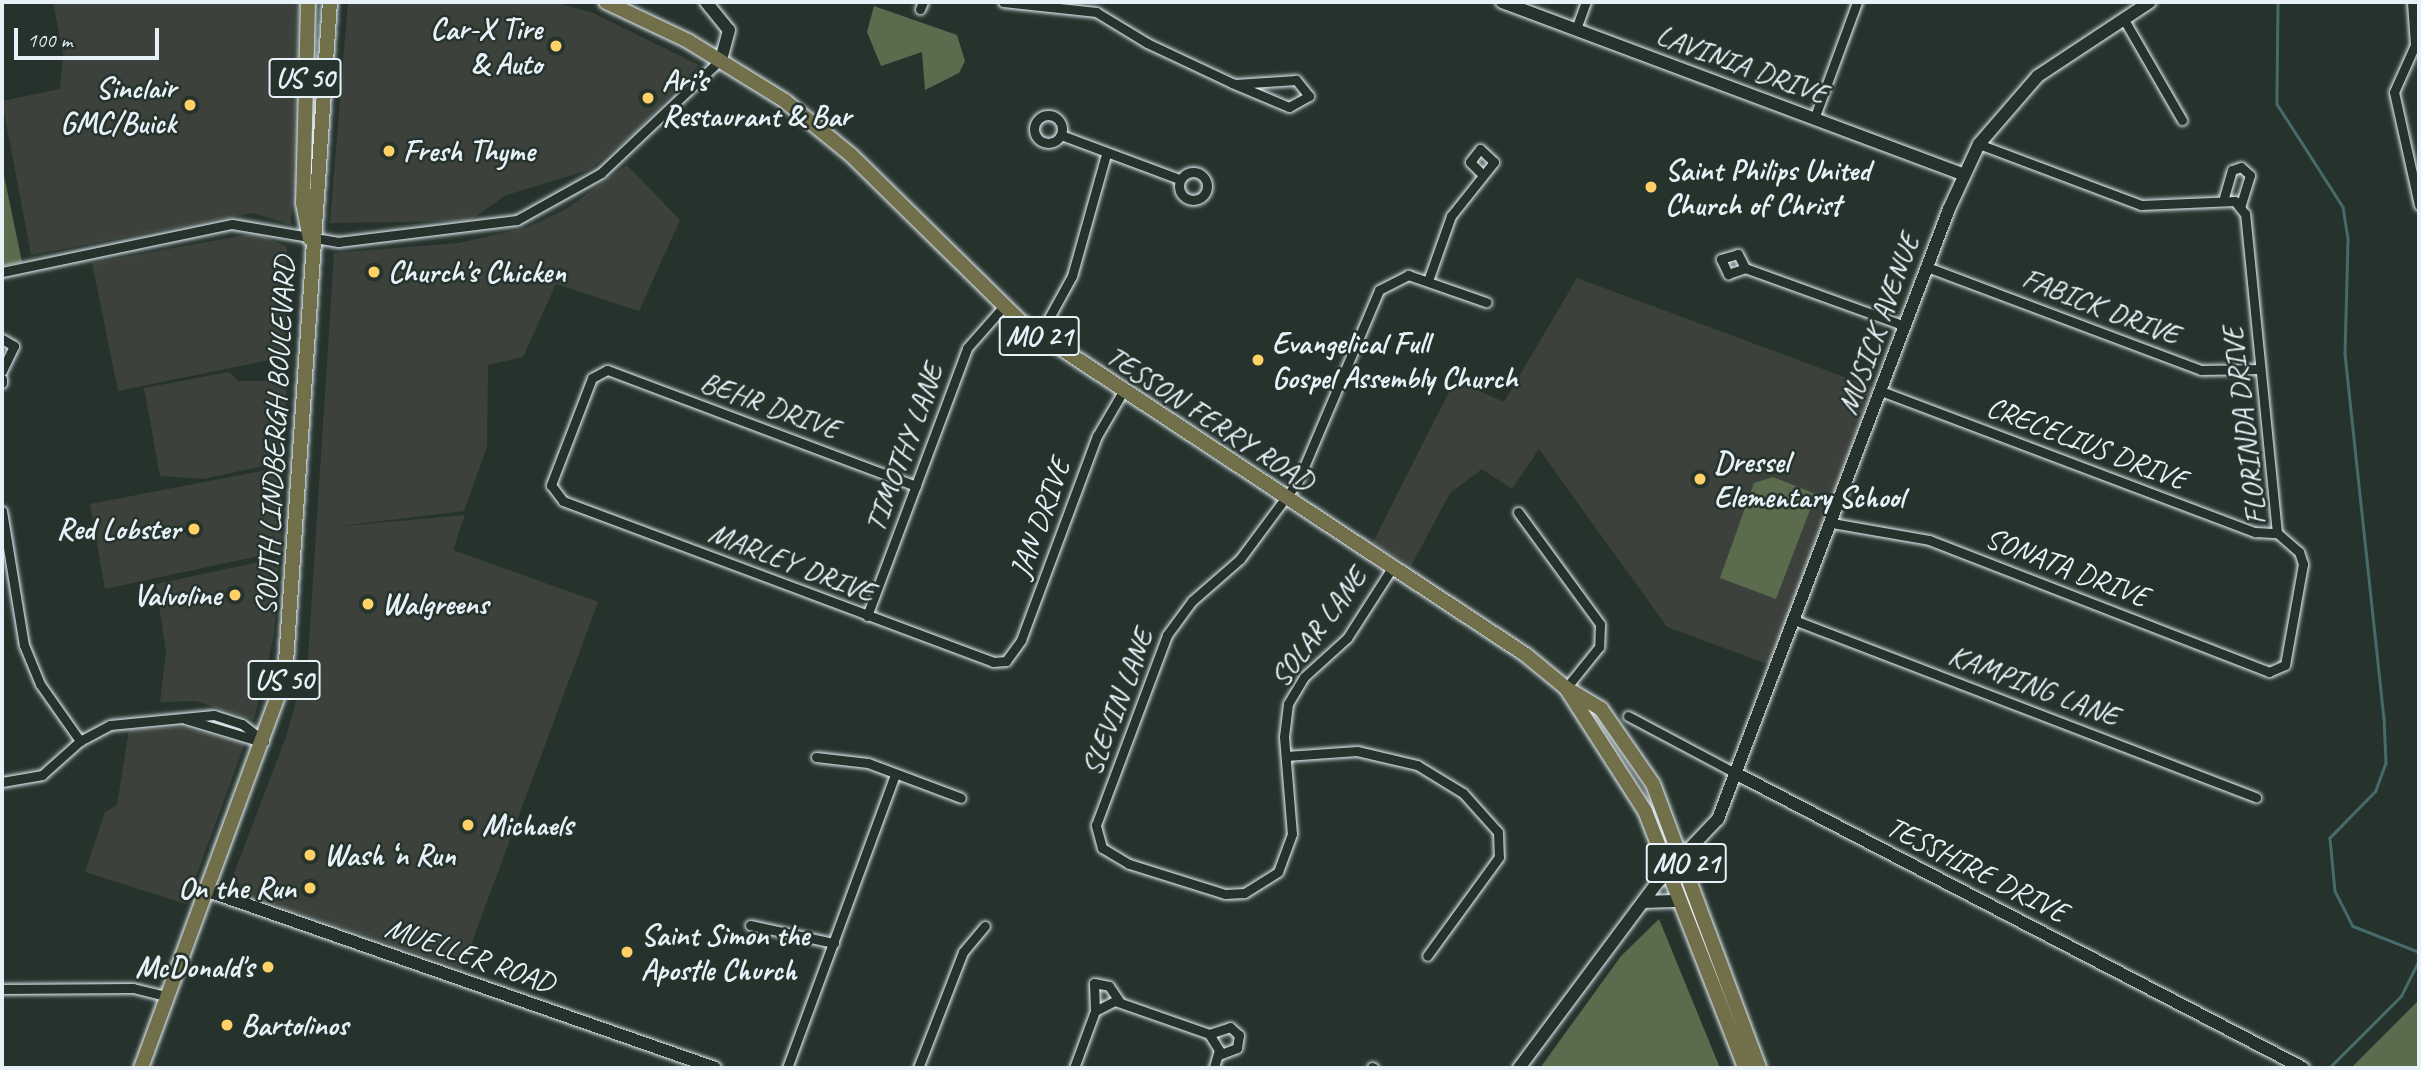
<!DOCTYPE html>
<html>
<head>
<meta charset="utf-8">
<style>
	body { margin:0 }
	#map { position:relative; width:2421px; height:1070px; overflow:hidden; background:#26332d; font-family:Caveat,sans-serif }
	div>[style] { position:absolute }
	[style*='--x'] { left:calc(var(--x)*1px); top:calc(var(--y)*1px); width:calc(var(--w)*1px); rotate:calc(var(--a)*1deg) }
	.built>* { inset:0; background:#3c423b }
	.green>* { inset:0; background:#5b6b4d }
	.stream>* { height:2.5px; margin:-1.25px; padding:0 1.25px; transform-origin:1.25px; border-radius:1.25px; background:#466b6a }
	.roads { filter:drop-shadow(0 0 2px #e8f1f8) drop-shadow(0 0 2px #e8f1f8) }
	.street>* { height:9px; margin:-4.5px; padding:0 4.5px; transform-origin:4.5px; border-radius:4.5px; background:#26332d }
	.street>.ring { margin:-4.5px; padding:0; box-sizing:content-box; background:none; border:9px solid #26332d; border-radius:50% }
	.secondary>* { height:12px; margin:-6px; padding:0 6px; transform-origin:6px; border-radius:6px; background:#26332d }
	.primary>* { height:14px; margin:-7px; padding:0 7px; transform-origin:7px; border-radius:7px; background:#71704a }
	.dots>* { width:19px; height:19px; translate:-50% -50%; box-sizing:border-box; border:4px solid #26332d; border-radius:50% }
	span { translate:-50% -50%; white-space:nowrap; text-align:center; line-height:1.15; -webkit-text-stroke:5px #26332d; paint-order:stroke }
	.shield-label span { padding:2px 5px; background:#26332d; border:2px solid; border-radius:5px; -webkit-text-stroke-width:0 }
	.shield-label { font-size:28px; color:#e8f1f8; font-weight:700 }
	.poi-label { font-size:30px; color:#e8f1f8; font-weight:700 }
	.right { translate:-100% -50%; text-align:right }
	.left { translate:0 -50%; text-align:left }
	.street-label { font-size:30px; color:#e8f1f8 }
	.frame { position:absolute; inset:0; border:4px solid #e8f1f8; pointer-events:none }
	.scale { position:absolute; left:14px; top:28px; width:145px; height:32px; box-sizing:border-box; border:4px solid #e8f1f8; border-top:0; padding-left:9px; font-size:21px; line-height:24px; white-space:nowrap; color:#e8f1f8; -webkit-text-stroke:5px #26332d; paint-order:stroke }
</style>
</head>
<body>
<div id="map">
	<div class="built">
		<i style="clip-path:polygon(53px 2px,299px 2px,291px 225px,253px 213px,31px 255px,2px 101px,60px 89px,63px 55px)"></i>
		<i style="clip-path:polygon(348px 2px,554px 2px,593px 13px,699px 65px,635px 133px,589px 170px,506px 195px,469px 221px,330px 223px)"></i>
		<i style="clip-path:polygon(627px 165px,680px 220px,639px 311px,556px 284px,523px 357px,488px 365px,487px 447px,464px 511px,333px 527px,465px 515px,453px 550px,598px 602px,462px 969px,242px 893px,234px 873px,286px 737px,308px 658px,334px 253px,459px 243px,526px 228px,566px 209px)"></i>
		<i style="clip-path:polygon(256px 233px,287px 247px,284px 357px,118px 391px,92px 263px)"></i>
		<i style="clip-path:polygon(1577px 278px,1874px 388px,1770px 665px,1667px 627px,1539px 449px,1512px 489px,1482px 469px,1450px 493px,1411px 566px,1373px 542px,1455px 380px,1504px 402px)"></i>
		<i style="clip-path:polygon(229px 372px,238px 381px,287px 381px,282px 462px,203px 479px,160px 476px,144px 388px)"></i>
		<i style="clip-path:polygon(282px 467px,281px 551px,105px 589px,90px 504px)"></i>
		<i style="clip-path:polygon(279px 558px,274px 635px,254px 720px,196px 701px,160px 702px,166px 652px,156px 584px)"></i>
		<i style="clip-path:polygon(181px 727px,245px 743px,186px 904px,85px 872px,105px 812px,117px 805px,129px 730px)"></i>
	</div>
	<div class="green">
		<i style="clip-path:polygon(874px 6px,957px 35px,965px 61px,959px 73px,925px 90px,922px 52px,881px 66px,867px 32px)"></i>
		<i style="clip-path:polygon(2px 166px,22px 262px,2px 266px)"></i>
		<i style="clip-path:polygon(1773px 477px,1816px 494px,1776px 599px,1720px 578px,1754px 483px)"></i>
		<i style="clip-path:polygon(1659px 919px,1720px 1068px,1540px 1068px,1621px 956px)"></i>
		<i style="clip-path:polygon(2419px 1000px,2419px 1068px,2351px 1068px)"></i>
	</div>
	<div class="stream">
		<i style="--x:2278;--y:2;--w:102;--a:90.6"></i>
		<i style="--x:2277;--y:104;--w:122;--a:57.3"></i>
		<i style="--x:2343;--y:207;--w:33;--a:81"></i>
		<i style="--x:2348;--y:240;--w:114;--a:91.5"></i>
		<i style="--x:2345;--y:354;--w:365;--a:83.9"></i>
		<i style="--x:2384;--y:717;--w:46;--a:87.5"></i>
		<i style="--x:2386;--y:763;--w:30;--a:110"></i>
		<i style="--x:2376;--y:791;--w:66;--a:134.4"></i>
		<i style="--x:2330;--y:838;--w:53;--a:84.6"></i>
		<i style="--x:2335;--y:891;--w:39;--a:63"></i>
		<i style="--x:2353;--y:926;--w:71;--a:21.5"></i>
		<i style="--x:2329;--y:1068;--w:102;--a:-45"></i>
		<i style="--x:2401;--y:996;--w:40;--a:-63.4"></i>
	</div>
	<div class="roads">
		<div class="street">
			<i style="--x:1003;--y:2;--w:94;--a:6.1"></i>
			<i style="--x:1096;--y:12;--w:60;--a:31.3"></i>
			<i style="--x:1147;--y:43;--w:94;--a:25.2"></i>
			<i style="--x:1232;--y:83;--w:62;--a:22.8"></i>
			<i style="--x:1289;--y:107;--w:23;--a:-29"></i>
			<i style="--x:1309;--y:96;--w:21;--a:-129"></i>
			<i style="--x:1296;--y:80;--w:61;--a:176.2"></i>
			<i style="--x:2412;--y:2;--w:43;--a:86"></i>
			<i style="--x:2415;--y:45;--w:51;--a:114.1"></i>
			<i style="--x:2394;--y:92;--w:116;--a:77.5"></i>
			<i style="--x:920;--y:9;--w:8;--a:-67"></i>
			<i style="--x:2123;--y:18;--w:118;--a:60"></i>
			<i style="--x:1576;--y:29;--w:29;--a:-70"></i>
			<i class="ring" style="left:1034px;top:115px;width:19px;height:19px"></i>
			<i style="--x:1814;--y:119;--w:125;--a:-69.8"></i>
			<i style="--x:1061;--y:135;--w:126;--a:20.4"></i>
			<i class="ring" style="left:1179px;top:172px;width:19px;height:19px"></i>
			<i style="--x:2223;--y:201;--w:32;--a:-74"></i>
			<i style="--x:2232;--y:170;--w:9;--a:-18"></i>
			<i style="--x:2241;--y:167;--w:12;--a:42"></i>
			<i style="--x:2250;--y:175;--w:34;--a:107"></i>
			<i style="--x:1927;--y:267;--w:293;--a:20.6"></i>
			<i style="--x:2201;--y:370;--w:59;--a:-1"></i>
			<i style="--x:1745;--y:268;--w:16;--a:-117"></i>
			<i style="--x:1738;--y:254;--w:18;--a:164"></i>
			<i style="--x:1721;--y:259;--w:17;--a:65"></i>
			<i style="--x:1728;--y:274;--w:18;--a:-19"></i>
			<i style="--x:1745;--y:268;--w:170;--a:19.9"></i>
			<i style="--x:2;--y:272;--w:235;--a:-11.8"></i>
			<i style="--x:232;--y:224;--w:108;--a:9.6"></i>
			<i style="--x:338;--y:242;--w:180;--a:-7"></i>
			<i style="--x:517;--y:220;--w:96;--a:-29.2"></i>
			<i style="--x:601;--y:173;--w:166;--a:-43.5"></i>
			<i style="--x:1429;--y:278;--w:66;--a:-70.5"></i>
			<i style="--x:1451;--y:216;--w:69;--a:-51.5"></i>
			<i style="--x:1494;--y:162;--w:19;--a:-137"></i>
			<i style="--x:1480;--y:149;--w:16;--a:128"></i>
			<i style="--x:1470;--y:162;--w:16;--a:45"></i>
			<i style="--x:1039;--y:336;--w:68;--a:-61.2"></i>
			<i style="--x:1072;--y:276;--w:127;--a:-74.4"></i>
			<i style="--x:2;--y:339;--w:14;--a:30"></i>
			<i style="--x:14;--y:346;--w:28;--a:116"></i>
			<i style="--x:2;--y:379;--w:4;--a:90"></i>
			<i style="--x:1881;--y:391;--w:400;--a:20.7"></i>
			<i style="--x:2255;--y:532;--w:22;--a:3"></i>
			<i style="--x:916;--y:486;--w:330;--a:-159.4"></i>
			<i style="--x:607;--y:370;--w:17;--a:152"></i>
			<i style="--x:592;--y:378;--w:115;--a:111"></i>
			<i style="--x:551;--y:485;--w:20;--a:53"></i>
			<i style="--x:563;--y:501;--w:459;--a:20.5"></i>
			<i style="--x:993;--y:662;--w:13;--a:-4"></i>
			<i style="--x:1006;--y:661;--w:26;--a:-54"></i>
			<i style="--x:1021;--y:640;--w:218;--a:-69.6"></i>
			<i style="--x:1097;--y:436;--w:50;--a:-59.8"></i>
			<i style="--x:2;--y:511;--w:136;--a:80.7"></i>
			<i style="--x:24;--y:645;--w:42;--a:67.7"></i>
			<i style="--x:40;--y:684;--w:70;--a:54.9"></i>
			<i style="--x:1518;--y:512;--w:139;--a:53.8"></i>
			<i style="--x:1600;--y:624;--w:23;--a:92"></i>
			<i style="--x:1599;--y:647;--w:53;--a:128.8"></i>
			<i style="--x:1832;--y:523;--w:98;--a:9.9"></i>
			<i style="--x:1929;--y:540;--w:365;--a:21.2"></i>
			<i style="--x:2269;--y:672;--w:17;--a:-24"></i>
			<i style="--x:2285;--y:665;--w:103;--a:-79.9"></i>
			<i style="--x:2303;--y:564;--w:13;--a:-108"></i>
			<i style="--x:2299;--y:552;--w:29;--a:-139"></i>
			<i style="--x:2277;--y:533;--w:321;--a:-95.7"></i>
			<i style="--x:2245;--y:214;--w:16;--a:-128"></i>
			<i style="--x:2235;--y:201;--w:94;--a:177.6"></i>
			<i style="--x:2141;--y:205;--w:173;--a:-159.4"></i>
			<i style="--x:1392;--y:568;--w:83;--a:122.7"></i>
			<i style="--x:1347;--y:638;--w:58;--a:137.8"></i>
			<i style="--x:1304;--y:677;--w:31;--a:121"></i>
			<i style="--x:1288;--y:704;--w:33;--a:97"></i>
			<i style="--x:1284;--y:737;--w:97;--a:85.3"></i>
			<i style="--x:1292;--y:834;--w:40;--a:110.2"></i>
			<i style="--x:1278;--y:872;--w:40;--a:148"></i>
			<i style="--x:1244;--y:893;--w:19;--a:177"></i>
			<i style="--x:1225;--y:894;--w:101;--a:-162.6"></i>
			<i style="--x:1129;--y:864;--w:31;--a:-149"></i>
			<i style="--x:1102;--y:848;--w:24;--a:-105"></i>
			<i style="--x:1096;--y:825;--w:203;--a:-69.5"></i>
			<i style="--x:1167;--y:635;--w:42;--a:-53.7"></i>
			<i style="--x:1192;--y:601;--w:64;--a:-41.2"></i>
			<i style="--x:1240;--y:559;--w:97;--a:-53.4"></i>
			<i style="--x:1298;--y:481;--w:207;--a:-67"></i>
			<i style="--x:1379;--y:290;--w:33;--a:-27"></i>
			<i style="--x:1408;--y:275;--w:83;--a:19.1"></i>
			<i style="--x:867;--y:616;--w:286;--a:-69.5"></i>
			<i style="--x:967;--y:348;--w:55;--a:-48.7"></i>
			<i style="--x:1794;--y:620;--w:495;--a:21"></i>
			<i style="--x:1628;--y:716;--w:123;--a:28"></i>
			<i style="--x:185;--y:719;--w:80;--a:16.6"></i>
			<i style="--x:1286;--y:756;--w:71;--a:-4"></i>
			<i style="--x:1357;--y:751;--w:62;--a:13.1"></i>
			<i style="--x:1417;--y:765;--w:54;--a:31.3"></i>
			<i style="--x:1463;--y:793;--w:52;--a:48.1"></i>
			<i style="--x:1498;--y:832;--w:25;--a:88"></i>
			<i style="--x:1499;--y:857;--w:122;--a:126"></i>
			<i style="--x:816;--y:757;--w:52;--a:6.6"></i>
			<i style="--x:868;--y:763;--w:99;--a:20.6"></i>
			<i style="--x:2;--y:782;--w:41;--a:-9.9"></i>
			<i style="--x:42;--y:775;--w:51;--a:-41.8"></i>
			<i style="--x:80;--y:741;--w:34;--a:-28"></i>
			<i style="--x:110;--y:725;--w:104;--a:-5.5"></i>
			<i style="--x:214;--y:715;--w:29;--a:18"></i>
			<i style="--x:242;--y:724;--w:28;--a:38"></i>
			<i style="--x:750;--y:925;--w:86;--a:12.1"></i>
			<i style="--x:2;--y:989;--w:131;--a:-0.4"></i>
			<i style="--x:133;--y:988;--w:36;--a:14"></i>
			<i style="--x:1095;--y:1011;--w:28;--a:-92"></i>
			<i style="--x:1094;--y:983;--w:15;--a:11"></i>
			<i style="--x:1109;--y:986;--w:18;--a:56"></i>
			<i style="--x:1209;--y:1034;--w:22;--a:-18"></i>
			<i style="--x:1230;--y:1027;--w:12;--a:42"></i>
			<i style="--x:1239;--y:1035;--w:13;--a:99"></i>
			<i style="--x:1237;--y:1048;--w:19;--a:159"></i>
			<i style="--x:1372;--y:1067;--w:2;--a:27"></i>
			<i style="--x:787;--y:1068;--w:313;--a:-69.8"></i>
			<i style="--x:918;--y:1068;--w:124;--a:-68.8"></i>
			<i style="--x:963;--y:952;--w:34;--a:-50"></i>
			<i style="--x:1074;--y:1068;--w:61;--a:-69.8"></i>
			<i style="--x:1095;--y:1011;--w:22;--a:-27"></i>
			<i style="--x:1115;--y:1001;--w:100;--a:19.3"></i>
			<i style="--x:1209;--y:1034;--w:19;--a:58"></i>
			<i style="--x:1219;--y:1050;--w:19;--a:106"></i>
		</div>
		<div class="secondary">
			<i style="--x:706;--y:2;--w:36;--a:51"></i>
			<i style="--x:729;--y:30;--w:30;--a:105"></i>
			<i style="--x:1502;--y:2;--w:492;--a:20.5"></i>
			<i style="--x:1737;--y:774;--w:638;--a:27.45"></i>
			<i style="--x:208;--y:891;--w:537;--a:19.24"></i>
			<i style="--x:1643;--y:902;--w:37;--a:-2"></i>
			<i style="--x:1519;--y:1068;--w:229;--a:-53.3"></i>
			<i style="--x:1656;--y:884;--w:90;--a:-46.4"></i>
			<i style="--x:1718;--y:819;--w:652;--a:-69.26"></i>
			<i style="--x:1949;--y:209;--w:72;--a:-65.2"></i>
			<i style="--x:1979;--y:144;--w:90;--a:-49.1"></i>
			<i style="--x:2038;--y:76;--w:134;--a:-33.5"></i>
		</div>
		<div class="primary">
			<i style="--x:308;--y:2;--w:201;--a:91.4"></i>
			<i style="--x:303;--y:203;--w:36;--a:79"></i>
			<i style="--x:606;--y:2;--w:91;--a:25.4"></i>
			<i style="--x:688;--y:41;--w:114;--a:31.7"></i>
			<i style="--x:785;--y:101;--w:85;--a:39.3"></i>
			<i style="--x:851;--y:155;--w:238;--a:44.5"></i>
			<i style="--x:1021;--y:322;--w:605;--a:33.4"></i>
			<i style="--x:1526;--y:655;--w:52;--a:39.5"></i>
			<i style="--x:1566;--y:688;--w:146;--a:57.3"></i>
			<i style="--x:1645;--y:811;--w:276;--a:68.7"></i>
			<i style="--x:1566;--y:688;--w:41;--a:31"></i>
			<i style="--x:1601;--y:709;--w:91;--a:55.3"></i>
			<i style="--x:1653;--y:784;--w:303;--a:69.5"></i>
			<i style="--x:141;--y:1068;--w:417;--a:-69.8"></i>
			<i style="--x:285;--y:677;--w:676;--a:-86.19"></i>
		</div>
	</div>
	<div class="dots">
		<i style="left:556px;top:46px;background:#ffd166"></i>
		<i style="left:648px;top:98px;background:#ffd166"></i>
		<i style="left:190px;top:105px;background:#ffd166"></i>
		<i style="left:389px;top:151px;background:#ffd166"></i>
		<i style="left:1651px;top:187px;background:#ffd166"></i>
		<i style="left:374px;top:272px;background:#ffd166"></i>
		<i style="left:1258px;top:360px;background:#ffd166"></i>
		<i style="left:1700px;top:479px;background:#ffd166"></i>
		<i style="left:194px;top:529px;background:#ffd166"></i>
		<i style="left:235px;top:595px;background:#ffd166"></i>
		<i style="left:368px;top:604px;background:#ffd166"></i>
		<i style="left:468px;top:825px;background:#ffd166"></i>
		<i style="left:310px;top:855px;background:#ffd166"></i>
		<i style="left:310px;top:888px;background:#ffd166"></i>
		<i style="left:627px;top:952px;background:#ffd166"></i>
		<i style="left:268px;top:967px;background:#ffd166"></i>
		<i style="left:227px;top:1025px;background:#ffd166"></i>
	</div>
	<div class="shield-label">
		<span style="left:305px;top:78px">US 50</span>
		<span style="left:1039px;top:336px">MO 21</span>
		<span style="left:284px;top:680px">US 50</span>
		<span style="left:1686px;top:863px">MO 21</span>
	</div>
	<div class="poi-label">
		<span class="right" style="left:542px;top:46px">Car-X Tire<br>&amp; Auto</span>
		<span class="left" style="left:662px;top:98px">Ari’s<br>Restaurant &amp; Bar</span>
		<span class="right" style="left:176px;top:105px">Sinclair<br>GMC/Buick</span>
		<span class="left" style="left:403px;top:151px">Fresh Thyme</span>
		<span class="left" style="left:1665px;top:187px">Saint Philips United<br>Church of Christ</span>
		<span class="left" style="left:388px;top:272px">Church's Chicken</span>
		<span class="left" style="left:1272px;top:360px">Evangelical Full<br>Gospel Assembly Church</span>
		<span class="left" style="left:1714px;top:479px">Dressel<br>Elementary School</span>
		<span class="right" style="left:180px;top:529px">Red Lobster</span>
		<span class="right" style="left:221px;top:595px">Valvoline</span>
		<span class="left" style="left:382px;top:604px">Walgreens</span>
		<span class="left" style="left:482px;top:825px">Michaels</span>
		<span class="left" style="left:324px;top:855px">Wash ‘n Run</span>
		<span class="right" style="left:296px;top:888px">On the Run</span>
		<span class="left" style="left:641px;top:952px">Saint Simon the<br>Apostle Church</span>
		<span class="right" style="left:254px;top:967px">McDonald's</span>
		<span class="left" style="left:241px;top:1025px">Bartolinos</span>
	</div>
	<div class="street-label">
		<span style="left:1742px;top:64px;rotate:20deg">LAVINIA DRIVE</span>
		<span style="left:2101px;top:306px;rotate:21deg">FABICK DRIVE</span>
		<span style="left:1878px;top:324px;rotate:-70deg">MUSICK AVENUE</span>
		<span style="left:770px;top:405px;rotate:20deg">BEHR DRIVE</span>
		<span style="left:1210px;top:418px;rotate:33deg">TESSON FERRY ROAD</span>
		<span style="left:2244px;top:426px;rotate:-97deg">FLORINDA DRIVE</span>
		<span style="left:275px;top:436px;rotate:-87deg">SOUTH LINDBERGH BOULEVARD</span>
		<span style="left:2087px;top:443px;rotate:21deg">CRECELIUS DRIVE</span>
		<span style="left:904px;top:448px;rotate:-70deg">TIMOTHY LANE</span>
		<span style="left:1040px;top:518px;rotate:-70deg">JAN DRIVE</span>
		<span style="left:792px;top:562px;rotate:21deg">MARLEY DRIVE</span>
		<span style="left:2067px;top:567px;rotate:21deg">SONATA DRIVE</span>
		<span style="left:1318px;top:627px;rotate:-53deg">SOLAR LANE</span>
		<span style="left:2034px;top:685px;rotate:21deg">KAMPING LANE</span>
		<span style="left:1117px;top:702px;rotate:-69deg">SLEVIN LANE</span>
		<span style="left:1977px;top:869px;rotate:27deg">TESSHIRE DRIVE</span>
		<span style="left:470px;top:955px;rotate:19deg">MUELLER ROAD</span>
	</div>
	<div class="frame"></div>
	<div class="scale">100 m</div>
</div>
</body>
</html>
